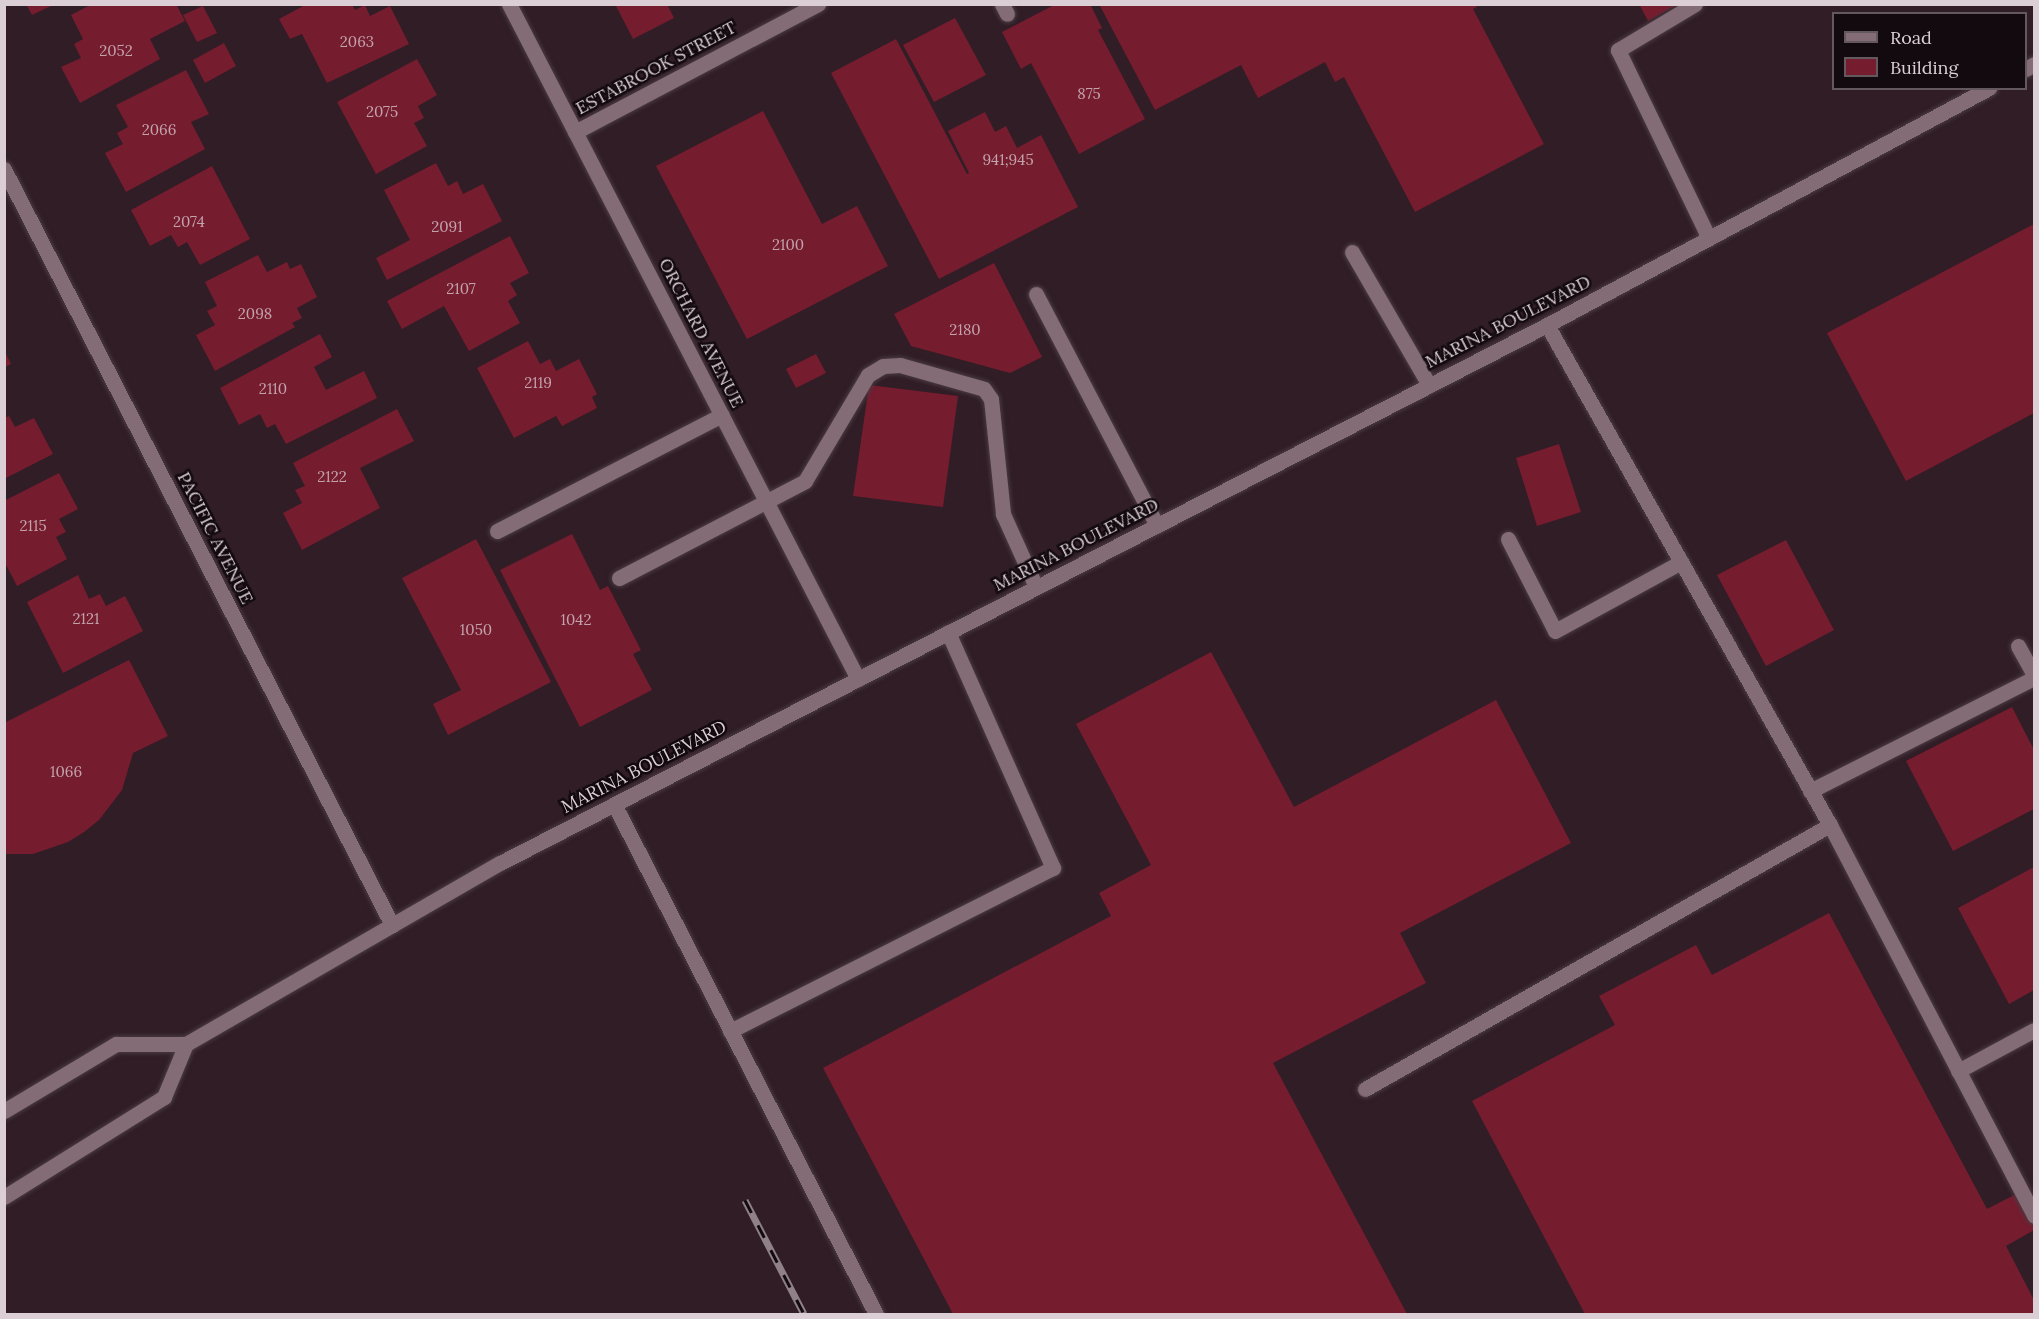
<!DOCTYPE html>
<html>
<head>
<meta charset="utf-8">
<style>
	body { margin:0 }
	#map { position:relative; width:2039px; height:1319px; overflow:hidden; background:#301d26; font-family:Lora,serif }
	div>[style] { position:absolute }
	[style*='--x'] { left:calc(var(--x)*1px); top:calc(var(--y)*1px); width:calc(var(--w)*1px); rotate:calc(var(--a)*1deg) }
	.building>* { inset:0; background:#761c2f }
	.roads { filter:drop-shadow(0 0 2px #4a3b42) drop-shadow(0 0 2px #4a3b42) }
	.lane>* { height:15px; margin:-7.5px; padding:0 7.5px; transform-origin:7.5px; border-radius:7.5px; background:#846c77 }
	.street>* { height:15px; margin:-7.5px; padding:0 7.5px; transform-origin:7.5px; border-radius:7.5px; background:#846c77 }
	.secondary>* { height:15px; margin:-7.5px; padding:0 7.5px; transform-origin:7.5px; border-radius:7.5px; background:#846c77 }
	.rail>* { height:7px; margin-top:-3.5px; transform-origin:0; background:repeating-linear-gradient(90deg,#120a0e 0 14px,#908188 0 28px); box-sizing:border-box; border-block:2px solid #908188 }
	span { translate:-50% -50%; white-space:nowrap; text-align:center; line-height:1.15; -webkit-text-stroke:5px #120a0e; paint-order:stroke }
	.number-label { font-size:15px; color:#c2a2ab }
	.number-label span { -webkit-text-stroke-width:0 }
	.street-label { font-size:18px; color:#dbced4 }
	.frame { position:absolute; inset:0; border:6px solid #dbced4; pointer-events:none }
	.legend { position:absolute; left:1832px; top:12px; width:195px; height:78px; box-sizing:border-box; background:#120a0e; border:2px solid #62585d; margin:0; padding:8px 10px; list-style:none; font-size:18px; color:#dbced4 }
	.legend li { display:flex; align-items:center; gap:12px; height:30px }
	.legend b { width:30px; border:2px solid #62585d }
</style>
</head>
<body>
<div id="map">
	<div class="building">
		<i style="clip-path:polygon(26px 4px,55px 4px,32px 15px)"></i>
		<i style="clip-path:polygon(92px 4px,176px 4px,185px 21px,150px 39px,160px 59px,80px 103px,61px 67px,81px 58px,74px 44px,83px 39px,71px 15px)"></i>
		<i style="clip-path:polygon(307px 4px,352px 4px,355px 10px,365px 5px,370px 16px,390px 6px,409px 44px,327px 83px,302px 34px,290px 39px,279px 19px)"></i>
		<i style="clip-path:polygon(615px 4px,667px 4px,674px 18px,633px 39px)"></i>
		<i style="clip-path:polygon(1056px 4px,1090px 4px,1102px 28px,1098px 30px,1145px 119px,1079px 154px,1031px 63px,1021px 69px,1002px 32px)"></i>
		<i style="clip-path:polygon(1099px 4px,1481px 4px,1473px 9px,1544px 144px,1415px 212px,1344px 77px,1335px 82px,1325px 62px,1258px 98px,1241px 65px,1155px 110px)"></i>
		<i style="clip-path:polygon(1639px 4px,1678px 4px,1648px 21px)"></i>
		<i style="clip-path:polygon(203px 6px,217px 33px,197px 42px,183px 15px)"></i>
		<i style="clip-path:polygon(955px 18px,986px 75px,934px 102px,903px 45px)"></i>
		<i style="clip-path:polygon(896px 39px,967px 174px,969px 173px,948px 131px,985px 112px,995px 132px,1006px 126px,1017px 148px,1041px 135px,1078px 207px,939px 279px,831px 73px)"></i>
		<i style="clip-path:polygon(224px 43px,236px 66px,205px 83px,193px 60px)"></i>
		<i style="clip-path:polygon(417px 59px,437px 95px,418px 106px,424px 118px,414px 123px,427px 146px,376px 174px,337px 102px)"></i>
		<i style="clip-path:polygon(186px 70px,209px 114px,191px 122px,205px 149px,126px 192px,105px 153px,123px 144px,117px 133px,128px 127px,116px 105px)"></i>
		<i style="clip-path:polygon(763px 111px,822px 224px,857px 206px,888px 266px,747px 339px,656px 166px)"></i>
		<i style="clip-path:polygon(436px 163px,448px 186px,457px 181px,463px 194px,483px 184px,502px 221px,387px 280px,376px 258px,410px 240px,384px 190px)"></i>
		<i style="clip-path:polygon(212px 166px,250px 239px,200px 265px,187px 242px,178px 247px,171px 235px,150px 246px,131px 210px)"></i>
		<i style="clip-path:polygon(2034px 224px,2034px 413px,1906px 481px,1827px 333px)"></i>
		<i style="clip-path:polygon(510px 236px,529px 273px,510px 283px,517px 295px,508px 301px,520px 323px,469px 351px,444px 306px,402px 329px,387px 301px)"></i>
		<i style="clip-path:polygon(258px 255px,267px 272px,287px 262px,290px 269px,301px 264px,317px 297px,297px 308px,302px 318px,292px 323px,295px 327px,215px 371px,196px 335px,215px 325px,207px 311px,217px 306px,205px 282px)"></i>
		<i style="clip-path:polygon(994px 263px,1042px 357px,1010px 373px,911px 346px,894px 314px)"></i>
		<i style="clip-path:polygon(320px 334px,332px 357px,314px 367px,326px 390px,364px 371px,377px 398px,286px 444px,275px 424px,267px 428px,260px 414px,239px 425px,220px 388px)"></i>
		<i style="clip-path:polygon(528px 341px,540px 364px,550px 359px,556px 371px,579px 359px,597px 394px,592px 397px,597px 408px,562px 426px,556px 416px,514px 438px,477px 368px)"></i>
		<i style="clip-path:polygon(5px 352px,11px 364px,5px 367px)"></i>
		<i style="clip-path:polygon(816px 354px,826px 373px,796px 388px,786px 369px)"></i>
		<i style="clip-path:polygon(869px 385px,958px 396px,943px 507px,853px 496px)"></i>
		<i style="clip-path:polygon(397px 409px,414px 441px,360px 468px,380px 508px,302px 550px,283px 513px,302px 503px,295px 490px,305px 486px,293px 463px)"></i>
		<i style="clip-path:polygon(9px 416px,15px 427px,34px 418px,53px 454px,4px 479px,4px 418px)"></i>
		<i style="clip-path:polygon(1559px 444px,1581px 512px,1537px 526px,1516px 458px)"></i>
		<i style="clip-path:polygon(59px 473px,78px 509px,59px 519px,66px 532px,56px 537px,67px 559px,17px 586px,4px 561px,4px 501px)"></i>
		<i style="clip-path:polygon(572px 534px,600px 590px,608px 586px,641px 650px,633px 654px,652px 690px,580px 727px,500px 570px)"></i>
		<i style="clip-path:polygon(476px 539px,551px 682px,448px 735px,433px 704px,461px 690px,402px 578px)"></i>
		<i style="clip-path:polygon(1786px 540px,1834px 630px,1766px 666px,1717px 575px)"></i>
		<i style="clip-path:polygon(78px 575px,89px 599px,100px 594px,106px 606px,125px 596px,143px 631px,63px 673px,27px 602px)"></i>
		<i style="clip-path:polygon(1211px 652px,1294px 807px,1496px 700px,1571px 843px,1400px 933px,1426px 983px,1273px 1063px,1407px 1314px,953px 1314px,823px 1068px,1111px 916px,1099px 893px,1151px 865px,1076px 724px)"></i>
		<i style="clip-path:polygon(129px 660px,168px 736px,133px 753px,122px 790px,99px 820px,84px 832px,68px 842px,33px 854px,4px 854px,4px 723px)"></i>
		<i style="clip-path:polygon(2012px 707px,2034px 750px,2034px 809px,1953px 851px,1906px 761px)"></i>
		<i style="clip-path:polygon(2034px 867px,2034px 990px,2009px 1004px,1958px 908px)"></i>
		<i style="clip-path:polygon(1829px 913px,1987px 1209px,2020px 1192px,2034px 1219px,2034px 1230px,2006px 1246px,2034px 1300px,2034px 1314px,1585px 1314px,1472px 1101px,1615px 1025px,1599px 996px,1696px 945px,1712px 975px)"></i>
	</div>
	<div class="roads">
		<div class="lane">
			<i style="--x:1002;--y:4;--w:11;--a:63"></i>
			<i style="--x:1695;--y:4;--w:90;--a:149.1"></i>
			<i style="--x:1618;--y:50;--w:209;--a:64.2"></i>
			<i style="--x:1352;--y:252;--w:154;--a:59.9"></i>
			<i style="--x:1036;--y:294;--w:261;--a:62.4"></i>
			<i style="--x:497;--y:531;--w:253;--a:-27.3"></i>
			<i style="--x:1508;--y:539;--w:103;--a:62.9"></i>
			<i style="--x:1555;--y:631;--w:144;--a:-28.7"></i>
			<i style="--x:619;--y:578;--w:210;--a:-27.5"></i>
			<i style="--x:805;--y:481;--w:123;--a:-59.3"></i>
			<i style="--x:868;--y:375;--w:17;--a:-31"></i>
			<i style="--x:883;--y:366;--w:17;--a:-3"></i>
			<i style="--x:900;--y:365;--w:87;--a:15.9"></i>
			<i style="--x:984;--y:389;--w:12;--a:55"></i>
			<i style="--x:991;--y:399;--w:116;--a:84"></i>
			<i style="--x:1003;--y:514;--w:80;--a:65.7"></i>
			<i style="--x:2018;--y:646;--w:33;--a:61"></i>
			<i style="--x:1810;--y:791;--w:251;--a:-26.8"></i>
			<i style="--x:614;--y:804;--w:573;--a:62.81"></i>
			<i style="--x:1830;--y:825;--w:441;--a:62.4"></i>
			<i style="--x:730;--y:1031;--w:362;--a:-26.8"></i>
			<i style="--x:1053;--y:868;--w:258;--a:-114"></i>
			<i style="--x:1958;--y:1071;--w:86;--a:-28.3"></i>
			<i style="--x:1365;--y:1089;--w:535;--a:-29.59"></i>
			<i style="--x:1830;--y:825;--w:575;--a:-119.51"></i>
		</div>
		<div class="street">
			<i style="--x:509;--y:4;--w:760;--a:62.66"></i>
			<i style="--x:575;--y:132;--w:275;--a:-27.8"></i>
			<i style="--x:4;--y:169;--w:850;--a:62.83"></i>
		</div>
		<div class="secondary">
			<i style="--x:2026;--y:69;--w:9;--a:-32"></i>
			<i style="--x:4;--y:1111;--w:131;--a:-30.9"></i>
			<i style="--x:116;--y:1044;--w:70;--a:0"></i>
			<i style="--x:186;--y:1044;--w:362;--a:-30"></i>
			<i style="--x:500;--y:863;--w:1177;--a:-27.2"></i>
			<i style="--x:1547;--y:325;--w:502;--a:-28.2"></i>
			<i style="--x:4;--y:1197;--w:189;--a:-32"></i>
			<i style="--x:164;--y:1097;--w:57;--a:-67.5"></i>
		</div>
	</div>
	<div class="rail">
		<i style="--x:745;--y:1200;--w:128;--a:62.6"></i>
	</div>
	<div class="number-label">
		<span style="left:357px;top:42px">2063</span>
		<span style="left:116px;top:51px">2052</span>
		<span style="left:1089px;top:94px">875</span>
		<span style="left:382px;top:112px">2075</span>
		<span style="left:159px;top:130px">2066</span>
		<span style="left:1008px;top:160px">941;945</span>
		<span style="left:189px;top:222px">2074</span>
		<span style="left:447px;top:227px">2091</span>
		<span style="left:788px;top:245px">2100</span>
		<span style="left:461px;top:289px">2107</span>
		<span style="left:255px;top:314px">2098</span>
		<span style="left:965px;top:330px">2180</span>
		<span style="left:538px;top:383px">2119</span>
		<span style="left:273px;top:389px">2110</span>
		<span style="left:332px;top:477px">2122</span>
		<span style="left:33px;top:526px">2115</span>
		<span style="left:86px;top:619px">2121</span>
		<span style="left:576px;top:620px">1042</span>
		<span style="left:476px;top:630px">1050</span>
		<span style="left:66px;top:772px">1066</span>
	</div>
	<div class="street-label">
		<span style="left:656px;top:68px;rotate:-28deg">ESTABROOK STREET</span>
		<span style="left:1508px;top:322px;rotate:-27deg">MARINA BOULEVARD</span>
		<span style="left:701px;top:333px;rotate:63deg">ORCHARD AVENUE</span>
		<span style="left:215px;top:538px;rotate:63deg">PACIFIC AVENUE</span>
		<span style="left:1076px;top:545px;rotate:-27deg">MARINA BOULEVARD</span>
		<span style="left:644px;top:767px;rotate:-27deg">MARINA BOULEVARD</span>
	</div>
	<div class="frame"></div>
	<ul class="legend">
	<li><b style="height:8px;background:#846c77"></b>Road</li>
	<li><b style="height:16px;background:#761c2f"></b>Building</li>
	</ul>
</div>
</body>
</html>
